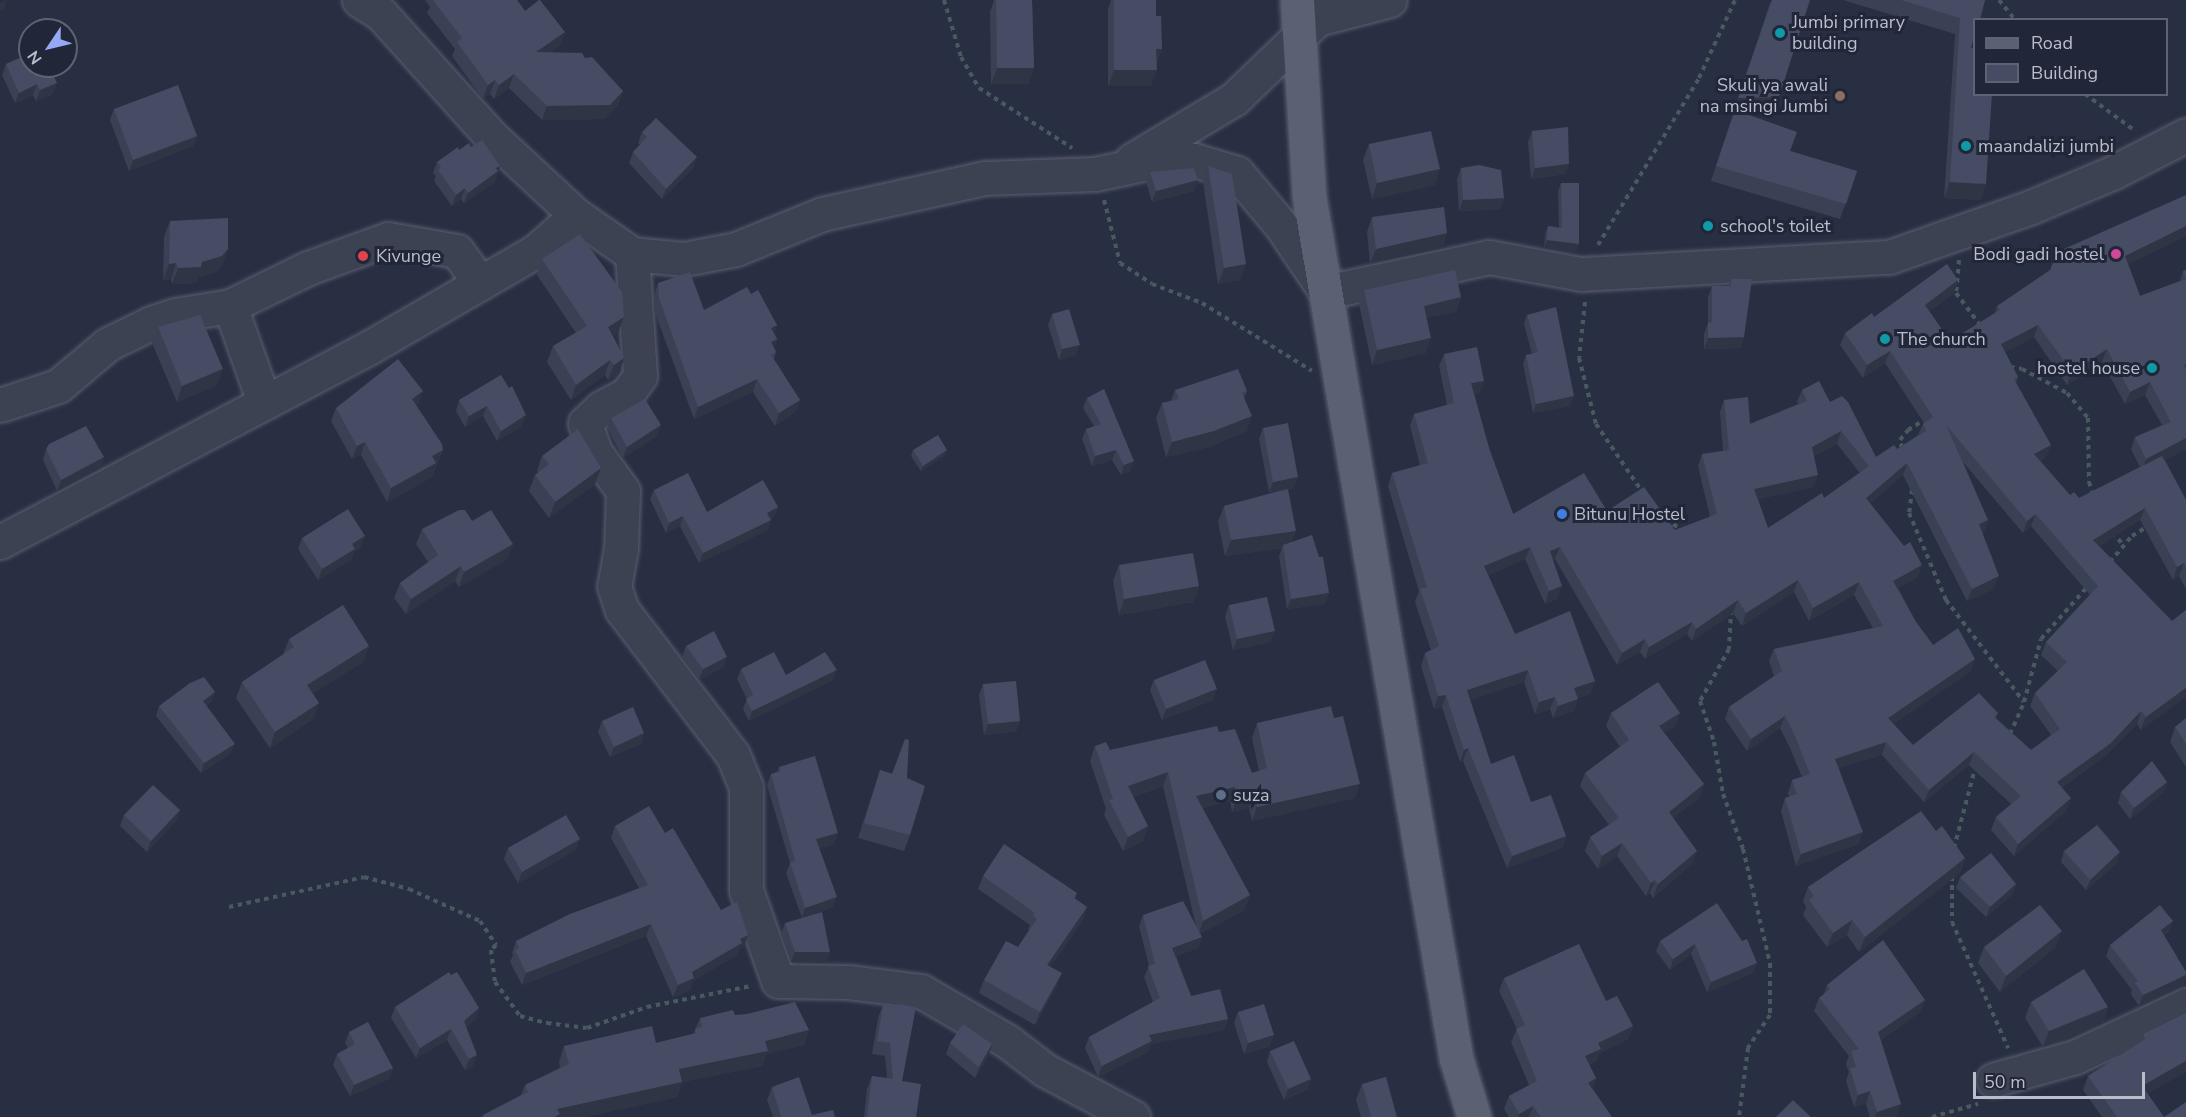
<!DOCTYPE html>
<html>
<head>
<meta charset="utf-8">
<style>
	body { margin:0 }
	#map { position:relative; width:2186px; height:1117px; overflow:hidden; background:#292f43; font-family:"Nunito Sans",sans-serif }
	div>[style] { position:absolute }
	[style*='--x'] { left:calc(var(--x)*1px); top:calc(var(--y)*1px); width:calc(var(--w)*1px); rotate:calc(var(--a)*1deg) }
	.path>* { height:4px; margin-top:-2px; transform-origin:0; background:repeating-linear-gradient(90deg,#495960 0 4.5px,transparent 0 9px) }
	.roads { filter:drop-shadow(0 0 2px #5b5f70) drop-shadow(0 0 2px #5b5f70) }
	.minor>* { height:33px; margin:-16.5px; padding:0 16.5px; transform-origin:16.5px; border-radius:16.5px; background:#3d4253 }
	.major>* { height:33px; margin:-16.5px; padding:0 16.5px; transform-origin:16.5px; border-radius:16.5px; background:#5b6072 }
	.wall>* { inset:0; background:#3b4155 }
	.shaded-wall>* { inset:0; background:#303545 }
	.building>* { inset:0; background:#454c63 }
	.dots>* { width:16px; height:16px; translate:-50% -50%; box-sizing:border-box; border:3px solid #212638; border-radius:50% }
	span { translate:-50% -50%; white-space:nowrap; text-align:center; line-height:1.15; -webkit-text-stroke:6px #212638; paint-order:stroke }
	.poi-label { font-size:18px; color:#babecc }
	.left { translate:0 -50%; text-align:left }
	.right { translate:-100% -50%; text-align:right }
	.legend { position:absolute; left:1973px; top:18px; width:195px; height:78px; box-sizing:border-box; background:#212638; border:2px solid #5e6373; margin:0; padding:8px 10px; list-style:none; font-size:18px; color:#babecc }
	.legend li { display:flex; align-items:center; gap:12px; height:30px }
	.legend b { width:30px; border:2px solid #5e6373 }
	.north { position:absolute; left:18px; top:18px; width:60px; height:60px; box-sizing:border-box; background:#212638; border:2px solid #5e6373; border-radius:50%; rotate:235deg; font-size:16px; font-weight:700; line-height:24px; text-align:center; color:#babecc }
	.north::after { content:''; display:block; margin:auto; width:21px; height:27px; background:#97a8f5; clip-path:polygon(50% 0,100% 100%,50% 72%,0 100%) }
	.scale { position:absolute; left:1973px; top:1072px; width:172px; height:27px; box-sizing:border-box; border:3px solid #babecc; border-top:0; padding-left:8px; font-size:18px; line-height:21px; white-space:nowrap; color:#babecc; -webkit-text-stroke:4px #212638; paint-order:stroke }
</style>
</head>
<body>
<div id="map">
	<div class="path">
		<i style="--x:944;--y:0;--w:59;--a:73.4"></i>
		<i style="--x:961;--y:57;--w:36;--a:60"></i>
		<i style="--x:979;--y:88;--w:111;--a:32.8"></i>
		<i style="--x:1999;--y:0;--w:26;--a:51"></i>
		<i style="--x:2085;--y:94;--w:61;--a:36.3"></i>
		<i style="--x:1104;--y:200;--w:65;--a:75.7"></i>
		<i style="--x:1120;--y:263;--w:38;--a:33"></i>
		<i style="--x:1152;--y:284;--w:53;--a:20.8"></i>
		<i style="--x:1202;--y:303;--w:129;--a:31.7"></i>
		<i style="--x:1598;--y:245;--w:195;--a:-58.8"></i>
		<i style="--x:1699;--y:78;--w:86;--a:-65.2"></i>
		<i style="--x:1959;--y:260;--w:33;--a:95"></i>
		<i style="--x:1956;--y:293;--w:40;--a:53"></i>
		<i style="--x:1585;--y:302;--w:56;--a:96.1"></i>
		<i style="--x:1579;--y:358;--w:68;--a:75.6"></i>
		<i style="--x:1596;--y:424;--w:83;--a:55.7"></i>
		<i style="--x:2010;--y:367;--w:12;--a:9"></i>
		<i style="--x:2022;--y:369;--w:51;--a:28.1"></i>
		<i style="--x:2067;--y:393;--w:33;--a:50"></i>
		<i style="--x:2088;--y:418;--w:64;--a:89.1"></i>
		<i style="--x:2089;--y:482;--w:13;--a:72"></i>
		<i style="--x:1902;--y:448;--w:8;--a:-104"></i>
		<i style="--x:1900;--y:440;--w:13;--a:-51"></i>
		<i style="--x:1908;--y:430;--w:22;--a:-32"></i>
		<i style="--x:1912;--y:490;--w:23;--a:97"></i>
		<i style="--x:1909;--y:513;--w:95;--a:67"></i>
		<i style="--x:1946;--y:600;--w:128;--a:52.6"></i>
		<i style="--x:1666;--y:519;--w:19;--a:35"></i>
		<i style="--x:2113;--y:532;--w:18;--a:52"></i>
		<i style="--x:2110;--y:562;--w:34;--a:-50"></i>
		<i style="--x:2132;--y:536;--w:19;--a:-32"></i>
		<i style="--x:1731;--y:610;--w:39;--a:93"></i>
		<i style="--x:1729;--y:649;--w:60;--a:119.1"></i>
		<i style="--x:1700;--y:701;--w:43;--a:71.1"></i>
		<i style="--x:1714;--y:742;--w:53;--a:80.2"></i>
		<i style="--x:1723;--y:794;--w:59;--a:70"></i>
		<i style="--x:1743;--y:849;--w:117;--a:76.7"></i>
		<i style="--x:1770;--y:963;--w:52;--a:90"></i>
		<i style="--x:1770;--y:1015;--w:40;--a:124"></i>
		<i style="--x:1748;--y:1048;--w:70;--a:97.4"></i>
		<i style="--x:2010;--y:734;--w:35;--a:-66"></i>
		<i style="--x:2024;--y:702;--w:65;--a:-74.9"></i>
		<i style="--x:2041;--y:639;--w:72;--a:-48.4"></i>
		<i style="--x:1954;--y:848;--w:86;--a:-75.2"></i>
		<i style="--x:1952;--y:876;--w:46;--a:90"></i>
		<i style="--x:1952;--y:922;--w:138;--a:66"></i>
		<i style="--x:229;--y:907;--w:138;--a:-12.5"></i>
		<i style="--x:364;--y:877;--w:47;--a:14.9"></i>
		<i style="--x:409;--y:889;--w:78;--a:24.3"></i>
		<i style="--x:480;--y:921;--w:29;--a:56"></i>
		<i style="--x:496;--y:945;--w:7;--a:135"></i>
		<i style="--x:491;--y:950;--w:32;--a:83"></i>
		<i style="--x:495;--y:982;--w:42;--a:53.7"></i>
		<i style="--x:520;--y:1016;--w:28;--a:15"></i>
		<i style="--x:547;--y:1023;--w:40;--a:7.1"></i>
		<i style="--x:587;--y:1028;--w:64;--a:-19.3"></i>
		<i style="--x:647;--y:1007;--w:106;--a:-11.4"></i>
		<i style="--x:1932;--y:1117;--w:48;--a:-15.8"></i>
	</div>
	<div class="roads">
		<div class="minor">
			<i style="--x:359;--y:0;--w:26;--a:32"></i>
			<i style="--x:381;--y:14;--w:164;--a:48"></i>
			<i style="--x:491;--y:136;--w:116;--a:42.9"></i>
			<i style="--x:576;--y:215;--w:68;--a:34.9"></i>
			<i style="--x:632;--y:254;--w:52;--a:5.5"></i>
			<i style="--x:684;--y:259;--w:53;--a:-10.9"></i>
			<i style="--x:736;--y:249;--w:93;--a:-22.1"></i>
			<i style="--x:822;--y:214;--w:167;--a:-12.5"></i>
			<i style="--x:985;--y:178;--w:110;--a:-2.1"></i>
			<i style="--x:1095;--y:174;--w:68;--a:-11.8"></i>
			<i style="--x:1162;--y:160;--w:32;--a:0"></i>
			<i style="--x:1194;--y:160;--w:45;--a:16.8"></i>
			<i style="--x:1237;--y:173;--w:67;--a:49.9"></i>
			<i style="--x:1280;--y:224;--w:82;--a:55.9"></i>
			<i style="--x:1326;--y:292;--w:167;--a:-12.1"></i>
			<i style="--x:1489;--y:257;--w:94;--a:10.5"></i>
			<i style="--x:1581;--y:274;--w:308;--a:-3.2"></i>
			<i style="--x:1889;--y:257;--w:151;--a:-19.4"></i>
			<i style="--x:2031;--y:207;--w:88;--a:-22.8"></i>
			<i style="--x:2112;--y:173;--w:83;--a:-27.2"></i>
			<i style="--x:1317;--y:19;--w:75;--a:-14.6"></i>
			<i style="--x:1132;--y:160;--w:119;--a:-30.9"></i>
			<i style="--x:1234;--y:99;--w:115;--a:-43.9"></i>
			<i style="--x:1317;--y:19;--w:22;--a:-60"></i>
			<i style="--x:632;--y:254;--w:122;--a:86.2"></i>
			<i style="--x:640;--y:376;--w:22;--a:126"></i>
			<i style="--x:627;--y:394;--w:30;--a:152"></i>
			<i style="--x:601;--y:408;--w:22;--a:137"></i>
			<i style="--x:585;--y:423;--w:31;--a:71"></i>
			<i style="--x:595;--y:452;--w:48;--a:54.3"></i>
			<i style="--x:623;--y:491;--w:57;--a:92"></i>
			<i style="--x:621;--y:548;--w:39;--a:100"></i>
			<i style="--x:614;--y:586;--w:25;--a:72"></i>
			<i style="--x:622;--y:610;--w:183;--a:52.6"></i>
			<i style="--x:733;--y:755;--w:35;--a:68"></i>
			<i style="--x:746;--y:788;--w:102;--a:90"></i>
			<i style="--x:746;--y:890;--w:96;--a:70.6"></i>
			<i style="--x:778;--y:981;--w:70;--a:0.8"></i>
			<i style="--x:848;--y:982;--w:74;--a:7"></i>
			<i style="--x:921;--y:991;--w:99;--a:30.2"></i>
			<i style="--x:1007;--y:1041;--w:48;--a:37.3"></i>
			<i style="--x:1045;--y:1070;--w:100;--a:28.1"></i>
			<i style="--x:230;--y:306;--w:87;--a:-26"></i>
			<i style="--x:308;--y:268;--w:85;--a:-19.9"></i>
			<i style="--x:388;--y:239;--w:70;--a:9.9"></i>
			<i style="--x:457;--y:251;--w:39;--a:54"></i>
			<i style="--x:0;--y:405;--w:61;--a:-18.1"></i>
			<i style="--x:58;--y:386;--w:65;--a:-40"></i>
			<i style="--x:108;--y:344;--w:48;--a:-26"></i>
			<i style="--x:151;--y:323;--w:25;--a:-18"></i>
			<i style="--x:175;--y:315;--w:56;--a:-9.3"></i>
			<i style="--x:230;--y:306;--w:102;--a:70.5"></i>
			<i style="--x:0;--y:542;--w:418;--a:-27.8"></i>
			<i style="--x:370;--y:347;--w:193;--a:-30.1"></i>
			<i style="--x:537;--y:250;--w:52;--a:-41.9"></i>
			<i style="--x:1993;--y:1080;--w:85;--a:-15.7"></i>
			<i style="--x:2075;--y:1057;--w:123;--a:-25.1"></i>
		</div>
		<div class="major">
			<i style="--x:1297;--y:0;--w:196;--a:86.5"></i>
			<i style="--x:1309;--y:196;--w:874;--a:80.32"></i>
			<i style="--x:1456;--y:1058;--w:62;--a:73"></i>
		</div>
	</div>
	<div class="wall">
		<i style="clip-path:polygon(425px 0,517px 0,525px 11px,560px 46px,550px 52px,585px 58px,623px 91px,618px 105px,605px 119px,542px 120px,509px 88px,494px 99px,490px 94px,483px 99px,452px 56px,455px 49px,427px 13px,430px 7px)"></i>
		<i style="clip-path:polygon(994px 0,1032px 0,1034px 68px,1028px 84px,991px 84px,990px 12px)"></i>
		<i style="clip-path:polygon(1111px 0,1114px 0,1156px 16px,1162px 49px,1156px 64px,1151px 86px,1108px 86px,1108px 9px)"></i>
		<i style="clip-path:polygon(1771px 0,1779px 97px,1774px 112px,1746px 114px,1790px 151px,1857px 171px,1840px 219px,1711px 181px)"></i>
		<i style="clip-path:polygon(1843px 0,1985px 0,1971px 48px,1981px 200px,1944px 198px,1955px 34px)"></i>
		<i style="clip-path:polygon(6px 64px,53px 94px,36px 101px,33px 95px,15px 103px,2px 75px)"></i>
		<i style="clip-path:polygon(114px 109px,197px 136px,193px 146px,129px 171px,110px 120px)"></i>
		<i style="clip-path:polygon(1532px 131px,1565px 174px,1531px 179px,1528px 142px)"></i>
		<i style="clip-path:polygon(642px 132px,693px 168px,662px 199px,629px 163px,633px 152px,640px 145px,638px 143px)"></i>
		<i style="clip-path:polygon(1369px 144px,1435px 185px,1372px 199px,1363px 160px)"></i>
		<i style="clip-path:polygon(471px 147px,500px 166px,495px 182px,464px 203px,461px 199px,452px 206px,434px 181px,436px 176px,433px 173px,437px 162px,459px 150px)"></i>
		<i style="clip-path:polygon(1208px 166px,1246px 264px,1240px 280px,1218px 284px,1203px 182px)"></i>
		<i style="clip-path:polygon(1461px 168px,1504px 198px,1500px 209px,1459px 211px,1457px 179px)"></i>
		<i style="clip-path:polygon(1150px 172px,1198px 180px,1194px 191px,1152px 202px,1146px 182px)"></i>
		<i style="clip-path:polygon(1561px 183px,1579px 244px,1575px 252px,1544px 248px,1545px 235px,1548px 226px,1559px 228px,1558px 192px)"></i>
		<i style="clip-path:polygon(evenodd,2186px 195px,2186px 236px,2128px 264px,2140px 296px,2180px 281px,2183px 271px,2186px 270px,2186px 449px,2165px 460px,2186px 500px,2186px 589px,2179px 576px,2173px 580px,2140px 520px,2099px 546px,2172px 621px,2186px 610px,2141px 730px,2137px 724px,2106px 755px,2061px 788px,2071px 798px,2066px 811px,2014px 856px,1991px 830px,1996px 817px,2011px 804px,1969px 765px,1924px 802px,1882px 755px,1839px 768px,1859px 844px,1796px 866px,1781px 811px,1785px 798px,1789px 797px,1788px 793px,1792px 780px,1802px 777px,1790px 748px,1780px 728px,1747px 751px,1725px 719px,1729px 707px,1774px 676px,1769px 661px,1774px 649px,1873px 628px,1854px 595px,1809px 621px,1794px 592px,1742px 626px,1733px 613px,1692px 641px,1687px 634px,1645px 659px,1640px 652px,1617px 665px,1555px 559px,1553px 560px,1557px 599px,1545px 604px,1525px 559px,1488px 575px,1515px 634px,1595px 681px,1590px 694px,1578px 698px,1574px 711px,1553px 718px,1550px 709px,1535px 714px,1524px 682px,1470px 700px,1491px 764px,1566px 836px,1562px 848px,1507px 868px,1463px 761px,1460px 762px,1442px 707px,1434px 709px,1421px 666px,1425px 653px,1431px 650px,1415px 602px,1419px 591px,1388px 486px,1392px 473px,1420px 465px,1410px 426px,1414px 414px,1447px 405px,1439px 366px,1444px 354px,1484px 381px,1479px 393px,1474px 394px,1489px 448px,1513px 514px,1607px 511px,1675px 530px,1710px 517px,1698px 466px,1702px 454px,1723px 451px,1720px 412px,1724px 400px,1750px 424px,1798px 404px,1797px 402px,1802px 390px,1830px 402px,1876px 457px,1897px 449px,1918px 435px,1923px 424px,1924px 423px,1885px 363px,1863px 378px,1840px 345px,1845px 333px,1874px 317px,1958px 280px,1954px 293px,1929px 311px,1950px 341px,1995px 313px,1997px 306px,2186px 195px,2034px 337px,2067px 385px,2102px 362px,2125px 404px,2145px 395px,2162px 425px,2135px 437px,2131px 449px,2140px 467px,2079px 498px,2070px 495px,2040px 461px,2046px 457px,2016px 383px,2018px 377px,2005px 352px,2034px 337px,2186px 195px,1837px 444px,1860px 473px,1824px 498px,1768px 528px,1758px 499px,1814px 487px,1814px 456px,1837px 444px,2186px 195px,1963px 462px,2023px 533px,2031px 526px,2090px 595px,2046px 642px,2041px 655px,2058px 671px,2035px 693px,2030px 706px,2051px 735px,2031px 750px,1996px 718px,1998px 713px,1913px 745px,1893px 724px,1970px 672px,1975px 659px,1933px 645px,1916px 622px,1898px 588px,1918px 577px,1870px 503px,1903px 475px,1967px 601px,1994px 589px,1982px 533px,1984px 532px,1988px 520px,1963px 462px)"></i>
		<i style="clip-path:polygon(1372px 217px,1447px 233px,1442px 248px,1370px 263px,1367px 232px)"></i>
		<i style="clip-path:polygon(170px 221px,228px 249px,222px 265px,216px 272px,198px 277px,196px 283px,172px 284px,171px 279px,163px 280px,164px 237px)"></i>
		<i style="clip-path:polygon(542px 259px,624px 317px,618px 333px,613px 336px,624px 358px,619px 373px,608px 380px,605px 375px,571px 400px,547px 362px,553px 346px,576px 333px,537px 275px)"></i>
		<i style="clip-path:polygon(1731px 279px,1744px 337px,1740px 348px,1704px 349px,1704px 334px,1708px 323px,1708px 297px,1712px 286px,1729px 286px)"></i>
		<i style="clip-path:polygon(658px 283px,704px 310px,751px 294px,777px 325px,774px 333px,777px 339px,774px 348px,776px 352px,774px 359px,800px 400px,795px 412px,775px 426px,753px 392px,694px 419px,654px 310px,654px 296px)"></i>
		<i style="clip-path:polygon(1364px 290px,1461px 297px,1456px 312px,1426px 318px,1426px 353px,1372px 365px,1359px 304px)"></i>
		<i style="clip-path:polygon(1052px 314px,1076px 355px,1059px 360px,1048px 325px)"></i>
		<i style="clip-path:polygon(1527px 315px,1570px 406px,1533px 413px,1523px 364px,1526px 355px,1532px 354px,1524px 324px)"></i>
		<i style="clip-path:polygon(158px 327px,217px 385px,177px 402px,152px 343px)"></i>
		<i style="clip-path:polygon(501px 375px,522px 426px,497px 441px,483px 416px,465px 427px,456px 411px,459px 400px)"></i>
		<i style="clip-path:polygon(1175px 390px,1247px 391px,1244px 398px,1247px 431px,1209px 447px,1166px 457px,1156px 418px,1162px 403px,1171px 401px)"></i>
		<i style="clip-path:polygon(423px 391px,418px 404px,416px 405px,443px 450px,432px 477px,387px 502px,361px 455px,352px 459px,331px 421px,336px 408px)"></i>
		<i style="clip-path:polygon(1087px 398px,1134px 461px,1130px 471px,1121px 475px,1112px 460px,1092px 466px,1082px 439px,1086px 429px,1094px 426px,1083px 408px)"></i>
		<i style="clip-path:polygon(611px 418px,657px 436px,623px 458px,607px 428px)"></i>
		<i style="clip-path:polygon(1263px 428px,1294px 488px,1288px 489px,1292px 542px,1325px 604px,1287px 609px,1279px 556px,1282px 548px,1225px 556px,1218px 522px,1224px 506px,1285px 489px,1269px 492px,1259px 439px)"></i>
		<i style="clip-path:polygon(46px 449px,104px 457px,100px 468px,57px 491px,43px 460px)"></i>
		<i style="clip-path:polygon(913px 450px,947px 450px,945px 455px,921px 471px,911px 456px)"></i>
		<i style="clip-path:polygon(542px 456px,601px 468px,595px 484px,549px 518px,529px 491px,535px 475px,538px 473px,537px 471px)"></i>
		<i style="clip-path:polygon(654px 490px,707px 512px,778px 507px,774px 517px,770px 519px,768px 530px,699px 563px,680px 526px,666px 533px,650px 499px)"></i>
		<i style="clip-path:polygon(472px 521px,513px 544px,507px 559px,459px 587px,455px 581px,406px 614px,394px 598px,400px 583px,428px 562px,416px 544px,422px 529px)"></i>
		<i style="clip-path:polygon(302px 538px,361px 547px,354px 552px,351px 560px,318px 580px,298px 549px)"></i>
		<i style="clip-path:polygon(1119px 565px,1199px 586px,1193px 602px,1119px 615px,1113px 581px)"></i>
		<i style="clip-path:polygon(1229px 605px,1271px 642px,1233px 650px,1225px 616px)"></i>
		<i style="clip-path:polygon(289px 639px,369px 646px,363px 662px,312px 694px,319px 703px,313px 719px,270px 748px,236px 698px,242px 682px,283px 655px)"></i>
		<i style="clip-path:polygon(686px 646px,724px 667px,699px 680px,682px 657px)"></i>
		<i style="clip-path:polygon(741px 669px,786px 675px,833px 680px,749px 721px,743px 709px,747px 699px,737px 679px)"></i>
		<i style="clip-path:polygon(1154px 680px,1213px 700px,1162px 720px,1150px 690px)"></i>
		<i style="clip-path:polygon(983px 684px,1020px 721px,1016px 731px,984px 735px,979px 695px)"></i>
		<i style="clip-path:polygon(215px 692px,211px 702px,206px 706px,231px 753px,201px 773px,156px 716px,159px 706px)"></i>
		<i style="clip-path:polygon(1611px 713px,1680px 713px,1675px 726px,1664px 733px,1704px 784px,1700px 797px,1673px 818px,1692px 864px,1653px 898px,1650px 893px,1646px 896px,1617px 856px,1598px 869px,1585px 851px,1590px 837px,1609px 825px,1580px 786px,1585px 773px,1620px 747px,1606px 726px)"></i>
		<i style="clip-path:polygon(2186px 718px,2186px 767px,2170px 742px,2175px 727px)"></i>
		<i style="clip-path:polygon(602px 721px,644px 733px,641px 744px,610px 757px,598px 732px)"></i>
		<i style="clip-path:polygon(1257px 723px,1355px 798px,1252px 821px,1249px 808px,1232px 812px,1230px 801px,1202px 808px,1250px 895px,1244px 910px,1200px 934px,1202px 937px,1198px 948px,1176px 956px,1191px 996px,1228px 1019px,1224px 1030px,1151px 1044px,1148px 1052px,1098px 1077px,1085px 1048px,1089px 1037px,1153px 1002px,1144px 977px,1149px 966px,1139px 926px,1143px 915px,1196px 926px,1163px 786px,1133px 797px,1148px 826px,1143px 841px,1123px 851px,1104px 815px,1106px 809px,1090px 761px,1095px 746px,1110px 750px,1219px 732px,1252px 773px,1259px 771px,1252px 738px)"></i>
		<i style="clip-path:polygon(779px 767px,834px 844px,819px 848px,833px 907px,802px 918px,786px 873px,790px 863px,767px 785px,771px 774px,777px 772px)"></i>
		<i style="clip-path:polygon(880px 770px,907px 778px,910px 835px,904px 851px,858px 838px)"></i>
		<i style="clip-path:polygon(2167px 782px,2163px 793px,2130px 819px,2118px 803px,2121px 792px)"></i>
		<i style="clip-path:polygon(180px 810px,176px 821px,147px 852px,120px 826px,124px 815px)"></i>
		<i style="clip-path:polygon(615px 826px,665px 833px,721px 910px,748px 935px,744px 947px,740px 949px,737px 955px,693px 981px,690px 990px,673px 997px,646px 936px,522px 985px,510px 962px,513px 955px,512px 953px,516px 941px,639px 888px,611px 838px)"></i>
		<i style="clip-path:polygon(1936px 831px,1965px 858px,1960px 873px,1859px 952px,1847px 935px,1827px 947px,1803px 915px,1806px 907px,1803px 901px,1808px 887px)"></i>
		<i style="clip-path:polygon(580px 839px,576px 850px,518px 883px,504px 859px,508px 848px)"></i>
		<i style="clip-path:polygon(2064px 851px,2117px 863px,2086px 890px,2061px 862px)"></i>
		<i style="clip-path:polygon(983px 876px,1077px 893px,1075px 899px,1087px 907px,1083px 920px,1050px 967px,1057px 986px,1035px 1025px,979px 993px,984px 980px,1018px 947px,1029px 930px,1028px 929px,1030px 925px,978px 889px)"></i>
		<i style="clip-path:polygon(1960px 877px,2016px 884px,2012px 895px,1986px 917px,1956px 888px)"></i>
		<i style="clip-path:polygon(2173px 921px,2169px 932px,2164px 936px,2184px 985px,2139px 1006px,2131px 994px,2132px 990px,2106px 956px,2110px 945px)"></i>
		<i style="clip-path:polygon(785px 923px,830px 952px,826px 963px,791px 962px,781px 934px)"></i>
		<i style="clip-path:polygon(1660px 941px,1742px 941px,1753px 973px,1707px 992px,1691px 954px,1670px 970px,1656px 951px)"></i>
		<i style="clip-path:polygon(1984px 947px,2056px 947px,2000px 992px,1978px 963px)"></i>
		<i style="clip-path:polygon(1504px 978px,1606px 1001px,1633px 1026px,1628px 1039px,1599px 1054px,1596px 1061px,1589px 1065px,1596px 1078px,1593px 1089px,1612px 1117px,1509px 1117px,1504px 1109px,1509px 1096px,1529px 1085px,1511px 1042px,1517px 1029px,1499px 991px)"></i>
		<i style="clip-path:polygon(1827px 985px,1925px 1000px,1920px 1012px,1881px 1040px,1901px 1104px,1896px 1117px,1870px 1117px,1866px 1104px,1854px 1107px,1846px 1081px,1849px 1072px,1846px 1064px,1849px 1056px,1814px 1011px,1819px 998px,1824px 994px)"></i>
		<i style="clip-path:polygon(2031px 1002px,2108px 1007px,2103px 1023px,2043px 1047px,2025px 1018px)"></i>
		<i style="clip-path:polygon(883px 1005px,902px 1081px,916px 1117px,864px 1117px,867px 1089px,872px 1076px,887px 1078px,885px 1056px,872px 1054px,878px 1018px)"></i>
		<i style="clip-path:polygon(395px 1007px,476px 1019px,466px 1027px,473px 1066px,465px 1070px,447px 1040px,416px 1058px,391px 1018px)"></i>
		<i style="clip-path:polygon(1238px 1012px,1270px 1046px,1244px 1054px,1234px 1023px)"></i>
		<i style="clip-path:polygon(2186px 1013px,2148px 1094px,2164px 1117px,2102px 1117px,2083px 1090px,2088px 1076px,2139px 1043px,2143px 1034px)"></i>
		<i style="clip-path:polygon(735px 1015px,804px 1045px,766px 1054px,762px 1066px,682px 1082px,677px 1097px,584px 1117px,482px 1117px,483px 1115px,521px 1095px,525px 1085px,560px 1068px,559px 1062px,564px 1046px,656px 1043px,693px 1034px,700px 1018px)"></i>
		<i style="clip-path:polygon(349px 1032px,393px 1068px,389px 1079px,350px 1096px,333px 1065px,337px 1054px,348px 1048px,345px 1043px)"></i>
		<i style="clip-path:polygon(950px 1043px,992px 1044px,989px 1055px,975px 1078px,946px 1054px)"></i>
		<i style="clip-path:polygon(1270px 1051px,1311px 1079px,1307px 1090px,1284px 1100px,1267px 1062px)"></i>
		<i style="clip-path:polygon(1362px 1084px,1397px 1117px,1361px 1117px,1356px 1100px)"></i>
		<i style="clip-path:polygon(772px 1087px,812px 1115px,835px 1117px,773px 1117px,767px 1100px)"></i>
	</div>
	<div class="shaded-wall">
		<i style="clip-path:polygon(5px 0,7px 0,4px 9px,0 11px,0 3px)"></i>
		<i style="clip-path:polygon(565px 32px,560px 46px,531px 66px,536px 52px)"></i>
		<i style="clip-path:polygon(1156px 49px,1162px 49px,1156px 65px)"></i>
		<i style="clip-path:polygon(997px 68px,1034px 68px,1028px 84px,991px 84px)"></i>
		<i style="clip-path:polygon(1114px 70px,1157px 70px,1151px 86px,1108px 86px)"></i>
		<i style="clip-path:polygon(514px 74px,509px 88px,494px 99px,499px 85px)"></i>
		<i style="clip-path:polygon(495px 80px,490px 94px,483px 99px,488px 85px)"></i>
		<i style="clip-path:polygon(57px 83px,53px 94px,36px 101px,40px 90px)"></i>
		<i style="clip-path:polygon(37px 84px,33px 95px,15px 103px,19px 93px)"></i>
		<i style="clip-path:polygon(623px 91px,618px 105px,605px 119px,542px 120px,547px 106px)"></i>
		<i style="clip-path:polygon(1779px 97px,1774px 112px,1732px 114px,1738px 98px)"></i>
		<i style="clip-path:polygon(197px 136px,193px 146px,129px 171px,133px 160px)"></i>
		<i style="clip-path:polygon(697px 157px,693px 168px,662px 199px,666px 189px)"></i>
		<i style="clip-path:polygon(1569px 164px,1565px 174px,1531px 179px,1535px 168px)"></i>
		<i style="clip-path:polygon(500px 166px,495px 182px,464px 203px,468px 193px,496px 168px)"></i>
		<i style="clip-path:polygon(1440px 169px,1435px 185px,1372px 199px,1377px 183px)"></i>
		<i style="clip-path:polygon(1198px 180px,1194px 191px,1152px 202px,1156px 191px)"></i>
		<i style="clip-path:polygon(1950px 182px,1986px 184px,1981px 200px,1944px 198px)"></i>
		<i style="clip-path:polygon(465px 188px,461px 199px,452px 206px,456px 195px)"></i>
		<i style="clip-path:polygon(1504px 198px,1500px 209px,1459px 211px,1463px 200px)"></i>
		<i style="clip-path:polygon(2186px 226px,2186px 236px,2120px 268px,2125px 256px)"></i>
		<i style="clip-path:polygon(1447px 233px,1442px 248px,1370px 263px,1376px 249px)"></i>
		<i style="clip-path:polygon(1547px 240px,1579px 244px,1575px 252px,1544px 248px)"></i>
		<i style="clip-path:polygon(228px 249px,222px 265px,216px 272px,198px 277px,196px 283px,172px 284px,178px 268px,202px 262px)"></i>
		<i style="clip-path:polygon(176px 263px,171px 279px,163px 280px,169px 264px)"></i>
		<i style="clip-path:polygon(1246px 264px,1240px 280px,1218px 284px,1224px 268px)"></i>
		<i style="clip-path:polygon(1958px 280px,1954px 293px,1920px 317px,1925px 305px)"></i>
		<i style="clip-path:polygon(1461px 297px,1456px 312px,1418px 320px,1424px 306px)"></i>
		<i style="clip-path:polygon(624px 317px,618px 333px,603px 342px,608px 327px)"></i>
		<i style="clip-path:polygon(777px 325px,772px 338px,771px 328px)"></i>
		<i style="clip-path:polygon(2038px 325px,2034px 337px,1997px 357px,2001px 344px)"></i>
		<i style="clip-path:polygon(1744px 337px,1740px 348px,1704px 349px,1708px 338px)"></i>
		<i style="clip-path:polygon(1431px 338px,1426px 353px,1372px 365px,1377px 350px)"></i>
		<i style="clip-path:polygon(777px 339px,773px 352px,771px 342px)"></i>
		<i style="clip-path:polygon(1080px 345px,1076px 355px,1059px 360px,1062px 349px)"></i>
		<i style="clip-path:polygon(2107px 349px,2102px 362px,2067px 385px,2072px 372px)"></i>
		<i style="clip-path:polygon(1890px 351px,1885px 363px,1863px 378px,1867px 365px)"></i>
		<i style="clip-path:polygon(624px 358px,619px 373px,608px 380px,614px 365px)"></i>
		<i style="clip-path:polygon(610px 360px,605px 375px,571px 400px,576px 385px)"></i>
		<i style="clip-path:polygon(223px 369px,217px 385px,177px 402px,182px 386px)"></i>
		<i style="clip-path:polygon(757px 379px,753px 392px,694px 419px,698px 407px)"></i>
		<i style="clip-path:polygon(1484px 381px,1479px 393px,1467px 395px,1471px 383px)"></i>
		<i style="clip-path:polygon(2150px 382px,2145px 395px,2125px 404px,2130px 392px)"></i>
		<i style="clip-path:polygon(423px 391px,418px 404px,407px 412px,412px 399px)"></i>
		<i style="clip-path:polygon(1574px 396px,1570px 406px,1533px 413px,1536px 404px)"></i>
		<i style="clip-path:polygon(800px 400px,795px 412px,775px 426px,779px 413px)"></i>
		<i style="clip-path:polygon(487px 406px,483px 416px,465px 427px,469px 416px)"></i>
		<i style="clip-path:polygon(526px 415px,522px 426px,497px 441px,501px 431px)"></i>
		<i style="clip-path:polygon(1252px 416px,1247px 431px,1209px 447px,1166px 457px,1172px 442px)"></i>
		<i style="clip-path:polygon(661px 425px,657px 436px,623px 458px,627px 447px)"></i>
		<i style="clip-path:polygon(1841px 431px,1837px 444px,1807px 460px,1812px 447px)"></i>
		<i style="clip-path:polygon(2186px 438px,2186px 449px,2142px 472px,2146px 459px)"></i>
		<i style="clip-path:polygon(365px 442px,361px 455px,352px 459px,357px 446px)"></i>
		<i style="clip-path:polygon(2051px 445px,2046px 457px,2030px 466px,2034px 454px)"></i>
		<i style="clip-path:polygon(443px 450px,432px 477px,387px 502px,391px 488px,432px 456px)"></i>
		<i style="clip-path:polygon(947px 450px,945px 455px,921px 471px,923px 466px)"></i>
		<i style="clip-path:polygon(1116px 450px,1112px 460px,1092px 466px,1095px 456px)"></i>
		<i style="clip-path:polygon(104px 457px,100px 468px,57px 491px,61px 480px)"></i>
		<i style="clip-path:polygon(1134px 461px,1130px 471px,1121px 475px,1124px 465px)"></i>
		<i style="clip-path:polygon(1907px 463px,1903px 475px,1862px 511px,1866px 498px)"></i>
		<i style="clip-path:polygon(601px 468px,595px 484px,549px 518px,555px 502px)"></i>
		<i style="clip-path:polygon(1818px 475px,1814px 487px,1749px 501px,1754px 489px)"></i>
		<i style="clip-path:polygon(1298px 477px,1294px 488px,1269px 492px,1273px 482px)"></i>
		<i style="clip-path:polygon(778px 507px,774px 517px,763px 523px,767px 513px)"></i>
		<i style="clip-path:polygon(2145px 508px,2140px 520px,2089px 553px,2093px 540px)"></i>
		<i style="clip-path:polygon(2036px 514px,2031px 526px,2023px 533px,2027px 521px)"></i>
		<i style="clip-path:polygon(683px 516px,680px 526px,666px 533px,669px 523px)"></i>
		<i style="clip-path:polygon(771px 520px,768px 530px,699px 563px,703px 553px)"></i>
		<i style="clip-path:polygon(1988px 520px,1984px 532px,1974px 537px,1979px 524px)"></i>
		<i style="clip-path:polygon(1296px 531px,1290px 547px,1283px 545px,1282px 548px,1225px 556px,1231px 540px)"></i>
		<i style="clip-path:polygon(365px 536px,361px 547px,354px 552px,351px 560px,318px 580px,322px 569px,352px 544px)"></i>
		<i style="clip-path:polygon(513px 544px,507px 559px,459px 587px,464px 572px)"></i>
		<i style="clip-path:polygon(1530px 547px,1525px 559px,1480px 578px,1484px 566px)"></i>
		<i style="clip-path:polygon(1560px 547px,1555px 559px,1545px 564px,1550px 551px)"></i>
		<i style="clip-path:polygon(2184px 563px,2179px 576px,2173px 580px,2177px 567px)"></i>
		<i style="clip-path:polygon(1922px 565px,1918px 577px,1889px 593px,1893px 581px)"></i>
		<i style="clip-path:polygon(461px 566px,455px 581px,406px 614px,411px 599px)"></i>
		<i style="clip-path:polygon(1999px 576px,1994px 589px,1967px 601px,1972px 589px)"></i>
		<i style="clip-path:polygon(1798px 580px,1794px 592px,1742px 626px,1746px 613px)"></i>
		<i style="clip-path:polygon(1859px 582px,1854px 595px,1809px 621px,1813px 608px)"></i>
		<i style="clip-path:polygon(1199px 586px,1193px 602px,1119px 615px,1124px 599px)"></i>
		<i style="clip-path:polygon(1562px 586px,1557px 599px,1545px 604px,1549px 591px)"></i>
		<i style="clip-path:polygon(1329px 593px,1325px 604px,1287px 609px,1291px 599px)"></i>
		<i style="clip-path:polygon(1738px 600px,1733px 613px,1692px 641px,1696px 629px)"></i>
		<i style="clip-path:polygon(1692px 622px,1687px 634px,1645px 659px,1649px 647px)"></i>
		<i style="clip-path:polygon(1275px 631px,1271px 642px,1233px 650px,1237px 639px)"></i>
		<i style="clip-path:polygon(1645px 639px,1640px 652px,1617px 665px,1622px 653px)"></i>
		<i style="clip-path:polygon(369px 646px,363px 662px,301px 701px,307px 685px)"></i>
		<i style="clip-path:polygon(727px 657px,724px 667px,699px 680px,703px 669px)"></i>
		<i style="clip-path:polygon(1975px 659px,1970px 672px,1883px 731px,1888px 718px)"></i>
		<i style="clip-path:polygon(837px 670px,833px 680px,749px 721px,752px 711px)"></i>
		<i style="clip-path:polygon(1528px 670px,1524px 682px,1462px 703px,1467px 690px)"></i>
		<i style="clip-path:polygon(1595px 681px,1590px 694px,1570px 700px,1574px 688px)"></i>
		<i style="clip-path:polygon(2186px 688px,2186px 697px,2141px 730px,2146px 717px)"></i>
		<i style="clip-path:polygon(1217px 689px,1213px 700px,1162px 720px,1166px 709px)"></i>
		<i style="clip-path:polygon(215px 692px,211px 702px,199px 710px,203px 701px)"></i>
		<i style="clip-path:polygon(1446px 695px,1442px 707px,1434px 709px,1438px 696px)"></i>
		<i style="clip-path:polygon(1555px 697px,1550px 709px,1535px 714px,1539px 702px)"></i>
		<i style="clip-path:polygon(1578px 699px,1574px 711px,1553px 718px,1558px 706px)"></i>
		<i style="clip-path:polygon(319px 703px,313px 719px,270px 748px,275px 732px)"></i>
		<i style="clip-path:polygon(2141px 711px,2137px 724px,2106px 755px,2052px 794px,2057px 782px)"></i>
		<i style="clip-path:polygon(1680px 713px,1675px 726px,1654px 739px,1659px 726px)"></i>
		<i style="clip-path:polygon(1785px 716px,1780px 728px,1747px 751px,1751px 739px)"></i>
		<i style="clip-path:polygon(1020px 721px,1016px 731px,984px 735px,988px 724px)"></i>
		<i style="clip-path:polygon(644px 733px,641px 744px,610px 757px,614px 747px)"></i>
		<i style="clip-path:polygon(1886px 742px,1882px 755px,1831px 771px,1835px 759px)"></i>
		<i style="clip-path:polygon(235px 744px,231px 753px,201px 773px,204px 763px)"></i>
		<i style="clip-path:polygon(1468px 748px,1463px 761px,1460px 762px,1464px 750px)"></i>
		<i style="clip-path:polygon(1974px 752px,1969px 765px,1924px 802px,1929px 790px)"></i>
		<i style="clip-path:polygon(1168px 772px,1163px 786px,1123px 800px,1128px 786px)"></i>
		<i style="clip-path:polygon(2167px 782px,2163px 793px,2130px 819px,2134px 808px)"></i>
		<i style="clip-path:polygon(1360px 784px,1355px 798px,1252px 821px,1257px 807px)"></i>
		<i style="clip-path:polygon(1704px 784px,1700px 797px,1664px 825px,1669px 812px)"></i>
		<i style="clip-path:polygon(1235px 787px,1230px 801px,1191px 810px,1196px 796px)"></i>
		<i style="clip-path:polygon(1254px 794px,1249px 808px,1232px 812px,1237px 798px)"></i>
		<i style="clip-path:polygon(2071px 798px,2066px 811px,2014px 856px,2018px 844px)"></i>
		<i style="clip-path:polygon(180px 810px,176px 821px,147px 852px,151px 841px)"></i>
		<i style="clip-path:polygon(1148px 826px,1143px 841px,1123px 851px,1128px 837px)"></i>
		<i style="clip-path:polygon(1863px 832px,1859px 844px,1796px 866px,1801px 854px)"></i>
		<i style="clip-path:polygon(838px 833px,834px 844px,813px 849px,816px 839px)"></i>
		<i style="clip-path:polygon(1566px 836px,1562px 848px,1507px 868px,1512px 856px)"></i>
		<i style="clip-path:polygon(580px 839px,576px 850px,518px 883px,522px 872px)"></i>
		<i style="clip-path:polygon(1622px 843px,1617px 856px,1598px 869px,1602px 856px)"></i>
		<i style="clip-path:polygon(1697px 851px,1692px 864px,1653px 898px,1658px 884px)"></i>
		<i style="clip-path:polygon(2120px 852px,2117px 863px,2086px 890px,2090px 880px)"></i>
		<i style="clip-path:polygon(1965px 858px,1960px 873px,1859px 952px,1865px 937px)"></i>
		<i style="clip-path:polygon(1655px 880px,1650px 893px,1646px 896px,1651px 883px)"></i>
		<i style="clip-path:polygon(2016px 884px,2012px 895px,1986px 917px,1990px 907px)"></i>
		<i style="clip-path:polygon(1250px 895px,1244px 910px,1198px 935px,1203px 921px)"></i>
		<i style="clip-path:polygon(837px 897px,833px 907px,802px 918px,805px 908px)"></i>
		<i style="clip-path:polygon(1087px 907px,1083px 920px,1042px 978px,1047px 965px)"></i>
		<i style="clip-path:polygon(1852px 920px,1847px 935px,1827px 947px,1833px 933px)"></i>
		<i style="clip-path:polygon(2173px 921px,2169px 932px,2157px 941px,2161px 930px)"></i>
		<i style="clip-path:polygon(651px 924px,646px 936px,522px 985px,526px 973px)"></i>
		<i style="clip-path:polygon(2062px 931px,2056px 947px,2000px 992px,2006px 976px)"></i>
		<i style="clip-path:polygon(748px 935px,744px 947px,740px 949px,737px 955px,693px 981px,690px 990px,673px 997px,678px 985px,692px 972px,740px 939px)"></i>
		<i style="clip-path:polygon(1202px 937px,1198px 948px,1169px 959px,1172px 948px)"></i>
		<i style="clip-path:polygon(1695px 944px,1691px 954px,1670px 970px,1673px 959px)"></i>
		<i style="clip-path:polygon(795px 952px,830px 952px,826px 963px,791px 962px)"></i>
		<i style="clip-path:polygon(1757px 963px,1753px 973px,1707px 992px,1711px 982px)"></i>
		<i style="clip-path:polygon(1062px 973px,1057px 986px,1035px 1025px,1040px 1012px)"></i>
		<i style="clip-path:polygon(2186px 975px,2186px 978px,2184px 985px,2139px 1006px,2143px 995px)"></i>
		<i style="clip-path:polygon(1925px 1000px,1920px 1012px,1874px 1045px,1878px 1032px)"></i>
		<i style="clip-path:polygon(2108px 1007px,2103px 1023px,2043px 1047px,2049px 1031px)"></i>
		<i style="clip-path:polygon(479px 1008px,476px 1019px,460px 1032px,464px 1021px)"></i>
		<i style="clip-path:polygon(1228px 1019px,1224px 1030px,1151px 1044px,1148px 1052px,1098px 1077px,1102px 1066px,1149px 1035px)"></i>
		<i style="clip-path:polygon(1633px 1026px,1628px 1039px,1599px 1054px,1596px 1061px,1580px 1069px,1585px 1056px,1598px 1043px)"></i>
		<i style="clip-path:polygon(451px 1029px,447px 1040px,416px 1058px,420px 1048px)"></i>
		<i style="clip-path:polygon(809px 1030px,804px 1045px,766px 1054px,762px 1066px,682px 1082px,677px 1097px,584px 1117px,554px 1117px,557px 1109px,765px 1041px)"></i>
		<i style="clip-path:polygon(1274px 1035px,1270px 1046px,1244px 1054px,1248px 1043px)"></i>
		<i style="clip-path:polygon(992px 1044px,989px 1055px,975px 1078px,979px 1067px)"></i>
		<i style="clip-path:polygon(477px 1055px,473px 1066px,465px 1070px,469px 1059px)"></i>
		<i style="clip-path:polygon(2186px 1061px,2186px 1072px,2137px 1100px,2142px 1086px)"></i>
		<i style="clip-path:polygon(393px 1068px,389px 1079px,350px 1096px,354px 1085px)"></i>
		<i style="clip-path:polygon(1596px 1078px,1592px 1091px,1588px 1083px)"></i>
		<i style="clip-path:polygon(1311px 1079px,1307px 1090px,1284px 1100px,1288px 1089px)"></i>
		<i style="clip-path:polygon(1870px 1091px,1866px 1104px,1854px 1107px,1858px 1095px)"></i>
		<i style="clip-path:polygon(1901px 1104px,1896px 1117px,1875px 1117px,1877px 1112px)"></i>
		<i style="clip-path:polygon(1533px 1106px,1529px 1117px,1518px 1117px,1519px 1114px)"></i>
	</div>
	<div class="building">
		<i style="clip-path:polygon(433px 0,517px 0,525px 11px,539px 0,540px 0,565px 32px,536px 52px,582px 53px,585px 58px,592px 57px,623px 91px,610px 105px,547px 106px,514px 74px,499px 85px,495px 80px,488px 85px,457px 42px,462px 38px)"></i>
		<i style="clip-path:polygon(996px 0,1032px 0,1034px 68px,997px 68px)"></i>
		<i style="clip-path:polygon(1114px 0,1156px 0,1156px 16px,1161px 16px,1162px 49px,1156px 49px,1157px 70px,1114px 70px)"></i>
		<i style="clip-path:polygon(1772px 0,1810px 0,1779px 97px,1738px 98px)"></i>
		<i style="clip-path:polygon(1901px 0,1985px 0,1980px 20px,1974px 20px,1974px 37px,1971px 48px,1974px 48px,1974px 94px,1992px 94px,1986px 184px,1950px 182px,1960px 18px)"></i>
		<i style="clip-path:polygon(30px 53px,30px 66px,49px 66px,57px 83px,40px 90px,37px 84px,19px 93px,6px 64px)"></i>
		<i style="clip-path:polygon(178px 85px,197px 136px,133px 160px,114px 109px)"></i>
		<i style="clip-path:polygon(1735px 110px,1797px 132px,1790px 151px,1857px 171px,1846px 204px,1716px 166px)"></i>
		<i style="clip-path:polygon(656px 118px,697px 157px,666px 189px,633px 152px,647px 137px,642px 132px)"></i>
		<i style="clip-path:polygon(1568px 127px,1569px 164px,1535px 168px,1532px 131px)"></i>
		<i style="clip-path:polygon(1431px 131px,1440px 169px,1377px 183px,1369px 144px)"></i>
		<i style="clip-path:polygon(482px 140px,500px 166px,496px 168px,498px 171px,468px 193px,465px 188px,456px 195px,438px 170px,441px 167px,437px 162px,458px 147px,459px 150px,469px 143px,471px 147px)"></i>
		<i style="clip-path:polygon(1479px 165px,1501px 170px,1504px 198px,1463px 200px,1461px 168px)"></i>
		<i style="clip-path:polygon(1208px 166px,1232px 174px,1246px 264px,1224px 268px)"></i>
		<i style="clip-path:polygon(1194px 168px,1198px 180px,1156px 191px,1150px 172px)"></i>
		<i style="clip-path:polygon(1561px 183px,1579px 183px,1579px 244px,1547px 240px,1548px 226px,1562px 228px)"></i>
		<i style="clip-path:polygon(evenodd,2186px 195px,2186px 226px,2125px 256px,2140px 296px,2186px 279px,2183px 271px,2186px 270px,2186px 364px,2184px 365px,2186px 370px,2186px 438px,2146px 459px,2135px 437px,2171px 422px,2150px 382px,2130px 392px,2107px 349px,2072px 372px,2038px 325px,2001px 344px,2018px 377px,2014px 379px,2051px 445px,2034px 454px,2070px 495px,2074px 492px,2079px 498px,2162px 456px,2186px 500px,2186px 568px,2184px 563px,2177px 567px,2145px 508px,2093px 540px,2172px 621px,2186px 610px,2186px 688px,2146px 717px,2141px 711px,2111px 743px,2057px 782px,2071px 798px,2018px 844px,1996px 817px,2021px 796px,1974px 752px,1929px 790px,1886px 742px,1835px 759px,1863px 832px,1801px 854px,1785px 798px,1797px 794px,1792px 780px,1810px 774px,1795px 736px,1785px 716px,1751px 739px,1729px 707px,1782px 671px,1774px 649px,1883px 626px,1859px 582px,1813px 608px,1798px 580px,1746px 613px,1738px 600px,1696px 629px,1692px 622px,1649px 647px,1645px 639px,1622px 653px,1560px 547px,1550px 551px,1562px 586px,1549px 591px,1530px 547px,1484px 566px,1515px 634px,1570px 611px,1595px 681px,1574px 688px,1578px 699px,1558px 706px,1555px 697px,1539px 702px,1528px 670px,1467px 690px,1491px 764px,1514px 755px,1531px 802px,1551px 795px,1566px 836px,1512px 856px,1468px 748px,1464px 750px,1446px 695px,1438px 696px,1425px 653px,1439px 646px,1420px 589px,1427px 587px,1392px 473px,1428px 463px,1414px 414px,1454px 403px,1444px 354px,1477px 347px,1484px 381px,1471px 383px,1489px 448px,1513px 514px,1584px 473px,1607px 511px,1644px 487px,1675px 530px,1717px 514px,1702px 454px,1729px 450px,1724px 400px,1748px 397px,1750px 424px,1807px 401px,1802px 390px,1819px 381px,1830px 402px,1842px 396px,1848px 402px,1876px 457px,1894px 445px,1897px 449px,1926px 431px,1923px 424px,1933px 417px,1890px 351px,1867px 365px,1845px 333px,1872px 313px,1874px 317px,1947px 264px,1958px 280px,1925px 305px,1950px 341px,2000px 310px,1997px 306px,2050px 270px,2057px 252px,2186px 195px,1946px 425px,2027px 521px,2036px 514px,2098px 586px,2046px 642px,2067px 662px,2035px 693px,2060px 729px,2031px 750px,1994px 717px,1998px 713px,1979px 693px,1913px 745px,1888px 718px,1975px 659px,1958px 628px,1933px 645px,1916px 622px,1893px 581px,1922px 565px,1910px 542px,1904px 546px,1866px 498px,1907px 463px,1972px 589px,1999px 576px,1979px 524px,1988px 520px,1946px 425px,2186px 195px,1841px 431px,1869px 466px,1824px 498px,1822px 493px,1768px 528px,1754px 489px,1818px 475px,1812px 447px,1841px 431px)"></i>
		<i style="clip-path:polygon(1444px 207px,1447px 233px,1376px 249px,1372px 217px)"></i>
		<i style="clip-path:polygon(228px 218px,228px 249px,222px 256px,202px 262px,201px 267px,178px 268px,176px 263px,169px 264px,170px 221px)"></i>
		<i style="clip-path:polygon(580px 234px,622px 292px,624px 317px,608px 327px,624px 358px,614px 365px,610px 360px,576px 385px,553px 346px,587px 326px,542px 259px)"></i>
		<i style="clip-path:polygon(1455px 270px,1461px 297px,1424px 306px,1431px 338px,1377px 350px,1364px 290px)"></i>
		<i style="clip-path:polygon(690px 272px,704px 310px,747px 287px,751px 294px,758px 290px,777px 325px,771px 328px,777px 339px,771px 342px,776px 352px,771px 355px,800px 400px,779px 413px,757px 379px,698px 407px,659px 298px,658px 283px)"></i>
		<i style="clip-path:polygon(1731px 279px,1752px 279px,1744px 337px,1708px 338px,1708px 323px,1712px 322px,1712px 286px,1731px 286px)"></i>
		<i style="clip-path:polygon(1556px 307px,1574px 396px,1536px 404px,1526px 355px,1538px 352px,1527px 315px)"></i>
		<i style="clip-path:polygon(1069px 309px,1080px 345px,1062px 349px,1052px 314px)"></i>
		<i style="clip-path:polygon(200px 315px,223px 369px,182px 386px,158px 327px)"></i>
		<i style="clip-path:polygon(398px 359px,423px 391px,412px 399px,442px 444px,443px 450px,432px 456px,436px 463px,391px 488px,365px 442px,357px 446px,336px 408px)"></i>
		<i style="clip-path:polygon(1238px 369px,1247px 391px,1242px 393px,1252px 416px,1214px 431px,1172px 442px,1162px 403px,1179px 399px,1175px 390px)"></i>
		<i style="clip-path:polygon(501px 375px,509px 388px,512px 386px,526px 415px,501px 431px,487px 406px,469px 416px,459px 400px)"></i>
		<i style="clip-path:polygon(1104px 389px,1134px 461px,1124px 465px,1116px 450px,1095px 456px,1086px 429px,1101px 424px,1087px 398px)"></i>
		<i style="clip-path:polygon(645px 399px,661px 425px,627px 447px,611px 418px)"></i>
		<i style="clip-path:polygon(1288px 423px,1298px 477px,1273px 482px,1263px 428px)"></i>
		<i style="clip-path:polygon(86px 426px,104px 457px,61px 480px,46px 449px,49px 444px)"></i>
		<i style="clip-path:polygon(578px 429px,601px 468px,555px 502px,535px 475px,549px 464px,542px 456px)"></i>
		<i style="clip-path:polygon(938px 435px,947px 450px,923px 466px,913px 450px)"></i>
		<i style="clip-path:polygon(688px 473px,707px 512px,763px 480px,778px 507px,767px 513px,771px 520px,703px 553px,683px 516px,669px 523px,654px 490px)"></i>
		<i style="clip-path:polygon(1288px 489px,1296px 531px,1231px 540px,1224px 506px)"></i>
		<i style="clip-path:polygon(348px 509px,365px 536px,352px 544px,355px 549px,322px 569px,302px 538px)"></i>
		<i style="clip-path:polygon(459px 510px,465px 510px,472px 521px,491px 510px,513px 544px,464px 572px,461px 566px,411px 599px,400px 583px,438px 555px,422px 529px)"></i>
		<i style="clip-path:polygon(1312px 535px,1319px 557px,1323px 557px,1329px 593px,1291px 599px,1283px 545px)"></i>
		<i style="clip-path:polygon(1193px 553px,1199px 586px,1124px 599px,1119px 565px)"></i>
		<i style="clip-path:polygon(1267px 597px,1275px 631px,1237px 639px,1229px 605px)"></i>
		<i style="clip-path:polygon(343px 605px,369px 646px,307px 685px,319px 703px,275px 732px,242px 682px,294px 647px,289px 639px)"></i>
		<i style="clip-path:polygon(714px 631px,727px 657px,703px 669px,686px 646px)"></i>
		<i style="clip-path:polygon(774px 652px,786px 675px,825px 652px,837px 670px,752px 711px,746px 699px,753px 695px,741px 669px)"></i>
		<i style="clip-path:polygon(1205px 660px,1217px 689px,1166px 709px,1154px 680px)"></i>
		<i style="clip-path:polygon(204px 677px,215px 692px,203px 701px,235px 744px,204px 763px,159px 706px,190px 683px)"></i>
		<i style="clip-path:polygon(1016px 681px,1020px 721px,988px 724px,983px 684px)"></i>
		<i style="clip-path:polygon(1658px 682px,1680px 713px,1659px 726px,1704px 784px,1669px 812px,1697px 851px,1658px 884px,1655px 880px,1651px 883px,1622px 843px,1602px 856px,1590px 837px,1619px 818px,1585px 773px,1629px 740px,1611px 713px)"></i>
		<i style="clip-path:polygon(1331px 706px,1334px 718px,1343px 716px,1360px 784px,1257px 807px,1254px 794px,1237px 798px,1235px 787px,1196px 796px,1250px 895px,1203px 921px,1168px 772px,1128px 786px,1148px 826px,1128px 837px,1109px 800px,1113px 799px,1095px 746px,1106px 742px,1110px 750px,1217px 726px,1219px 732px,1235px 729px,1252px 773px,1267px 768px,1257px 723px)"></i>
		<i style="clip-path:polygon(633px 707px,644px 733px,614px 747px,602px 721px)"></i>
		<i style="clip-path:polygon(2186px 718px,2186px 744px,2175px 727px)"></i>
		<i style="clip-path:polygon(905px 739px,909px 740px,907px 778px,925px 786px,910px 835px,864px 823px,880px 770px,892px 774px)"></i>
		<i style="clip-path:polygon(815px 756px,838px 833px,816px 839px,837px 897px,805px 908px,790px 863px,795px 861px,771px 774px,781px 771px,779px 767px)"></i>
		<i style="clip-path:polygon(2152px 761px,2167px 782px,2134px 808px,2121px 792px)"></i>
		<i style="clip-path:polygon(153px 785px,180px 810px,151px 841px,124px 815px)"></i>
		<i style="clip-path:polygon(649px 806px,665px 833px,673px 828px,721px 910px,737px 902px,748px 935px,740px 939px,742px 943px,692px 972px,694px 978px,678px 985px,651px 924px,526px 973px,515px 950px,519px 948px,516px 941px,570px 914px,648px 885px,615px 826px)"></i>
		<i style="clip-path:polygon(1921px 811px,1936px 831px,1942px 826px,1965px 858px,1865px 937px,1852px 920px,1833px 933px,1809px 900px,1814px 896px,1808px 887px)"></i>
		<i style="clip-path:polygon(566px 815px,580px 839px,522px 872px,508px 848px)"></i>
		<i style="clip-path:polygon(2097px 825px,2120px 852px,2090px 880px,2064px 851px)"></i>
		<i style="clip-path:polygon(1004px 844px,1077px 893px,1074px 898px,1087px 907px,1047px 965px,1062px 973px,1040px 1012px,984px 980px,1006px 941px,1018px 947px,1037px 919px,1033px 916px,1035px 913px,983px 876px)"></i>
		<i style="clip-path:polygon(1991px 853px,2016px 884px,1990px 907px,1960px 877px)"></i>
		<i style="clip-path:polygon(1183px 901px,1202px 937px,1172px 948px,1191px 996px,1220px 989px,1228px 1019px,1149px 1035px,1152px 1041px,1102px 1066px,1089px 1037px,1160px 998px,1148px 966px,1155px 964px,1143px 915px)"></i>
		<i style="clip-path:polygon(1717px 903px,1742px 941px,1747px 939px,1757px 963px,1711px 982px,1695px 944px,1673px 959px,1660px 941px)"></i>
		<i style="clip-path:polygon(2040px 905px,2062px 931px,2006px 976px,1984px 947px)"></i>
		<i style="clip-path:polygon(2160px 905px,2173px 921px,2161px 930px,2186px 972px,2186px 975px,2143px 995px,2135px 983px,2138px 981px,2110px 945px)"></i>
		<i style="clip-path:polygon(822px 912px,830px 952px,795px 952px,785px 923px)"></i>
		<i style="clip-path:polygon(1883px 940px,1925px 1000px,1878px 1032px,1901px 1104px,1877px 1112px,1870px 1091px,1858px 1095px,1850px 1068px,1856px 1067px,1851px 1051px,1859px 1049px,1819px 998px,1830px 989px,1827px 985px)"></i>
		<i style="clip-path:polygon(1579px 944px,1606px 1001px,1617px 996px,1633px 1026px,1598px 1043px,1601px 1049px,1585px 1056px,1596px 1078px,1588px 1083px,1612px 1117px,1541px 1117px,1533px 1106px,1519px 1114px,1509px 1096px,1537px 1081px,1516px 1029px,1525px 1025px,1504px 978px)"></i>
		<i style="clip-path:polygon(2084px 969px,2108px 1007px,2049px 1031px,2031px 1002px)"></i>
		<i style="clip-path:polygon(449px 972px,451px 975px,457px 972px,479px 1008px,464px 1021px,477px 1055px,469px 1059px,451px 1029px,420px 1048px,395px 1007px)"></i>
		<i style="clip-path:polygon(795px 1002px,809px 1030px,765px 1041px,768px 1051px,679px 1069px,682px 1082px,557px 1109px,560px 1114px,554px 1117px,484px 1117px,483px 1115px,528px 1092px,525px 1085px,569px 1064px,564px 1046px,652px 1026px,656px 1043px,696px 1033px,695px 1029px,702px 1027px,700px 1018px,733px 1010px,735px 1015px,747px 1014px)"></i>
		<i style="clip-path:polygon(897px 1004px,916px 1007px,902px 1081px,921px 1084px,916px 1117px,867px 1117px,872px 1076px,893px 1079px,890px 1043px,877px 1041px,883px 1005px,896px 1007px)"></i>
		<i style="clip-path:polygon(1264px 1004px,1274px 1035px,1248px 1043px,1238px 1012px)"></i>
		<i style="clip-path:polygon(2186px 1013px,2186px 1061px,2142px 1086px,2164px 1117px,2117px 1117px,2088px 1076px,2145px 1039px,2143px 1034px)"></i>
		<i style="clip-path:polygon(368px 1022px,393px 1068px,354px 1085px,337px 1054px,355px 1044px,349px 1032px)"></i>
		<i style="clip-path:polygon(963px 1024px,992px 1044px,979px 1067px,950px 1043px)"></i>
		<i style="clip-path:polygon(1294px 1041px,1311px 1079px,1288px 1089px,1270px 1051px)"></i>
		<i style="clip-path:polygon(799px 1077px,812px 1115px,833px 1110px,835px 1117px,781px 1117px,772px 1087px)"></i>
		<i style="clip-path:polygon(1386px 1077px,1397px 1117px,1371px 1117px,1362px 1084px)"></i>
		<i style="clip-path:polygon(1793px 1100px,1811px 1117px,1776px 1117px)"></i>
		<i style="clip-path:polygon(2186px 1102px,2186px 1117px,2164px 1117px)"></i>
	</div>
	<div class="dots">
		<i style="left:1780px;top:33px;background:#0f9aa8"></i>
		<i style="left:1840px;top:96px;background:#8d6e63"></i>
		<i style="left:1966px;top:146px;background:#0f9aa8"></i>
		<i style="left:1708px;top:226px;background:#0f9aa8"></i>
		<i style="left:2116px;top:254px;background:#d1479c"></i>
		<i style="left:363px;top:256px;background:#e0444e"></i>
		<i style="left:1885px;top:339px;background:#0f9aa8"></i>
		<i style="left:2152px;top:368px;background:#0f9aa8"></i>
		<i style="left:1562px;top:514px;background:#3f7fe0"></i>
		<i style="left:1221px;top:795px;background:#5c6f8a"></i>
	</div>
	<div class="poi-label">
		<span class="left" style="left:1792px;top:33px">Jumbi primary<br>building</span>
		<span class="right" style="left:1828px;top:96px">Skuli ya awali<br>na msingi Jumbi</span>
		<span class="left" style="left:1978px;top:146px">maandalizi jumbi</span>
		<span class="left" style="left:1720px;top:226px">school's toilet</span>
		<span class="right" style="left:2104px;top:254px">Bodi gadi hostel</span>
		<span class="left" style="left:376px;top:256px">Kivunge</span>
		<span class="left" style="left:1897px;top:339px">The church</span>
		<span class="right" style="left:2140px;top:368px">hostel house</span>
		<span class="left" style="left:1574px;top:514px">Bitunu Hostel</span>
		<span class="left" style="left:1233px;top:795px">suza</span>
	</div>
	<ul class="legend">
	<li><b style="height:8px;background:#5b6072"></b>Road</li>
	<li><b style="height:16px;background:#454c63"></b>Building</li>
	</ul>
	<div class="north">N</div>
	<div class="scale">50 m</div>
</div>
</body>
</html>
